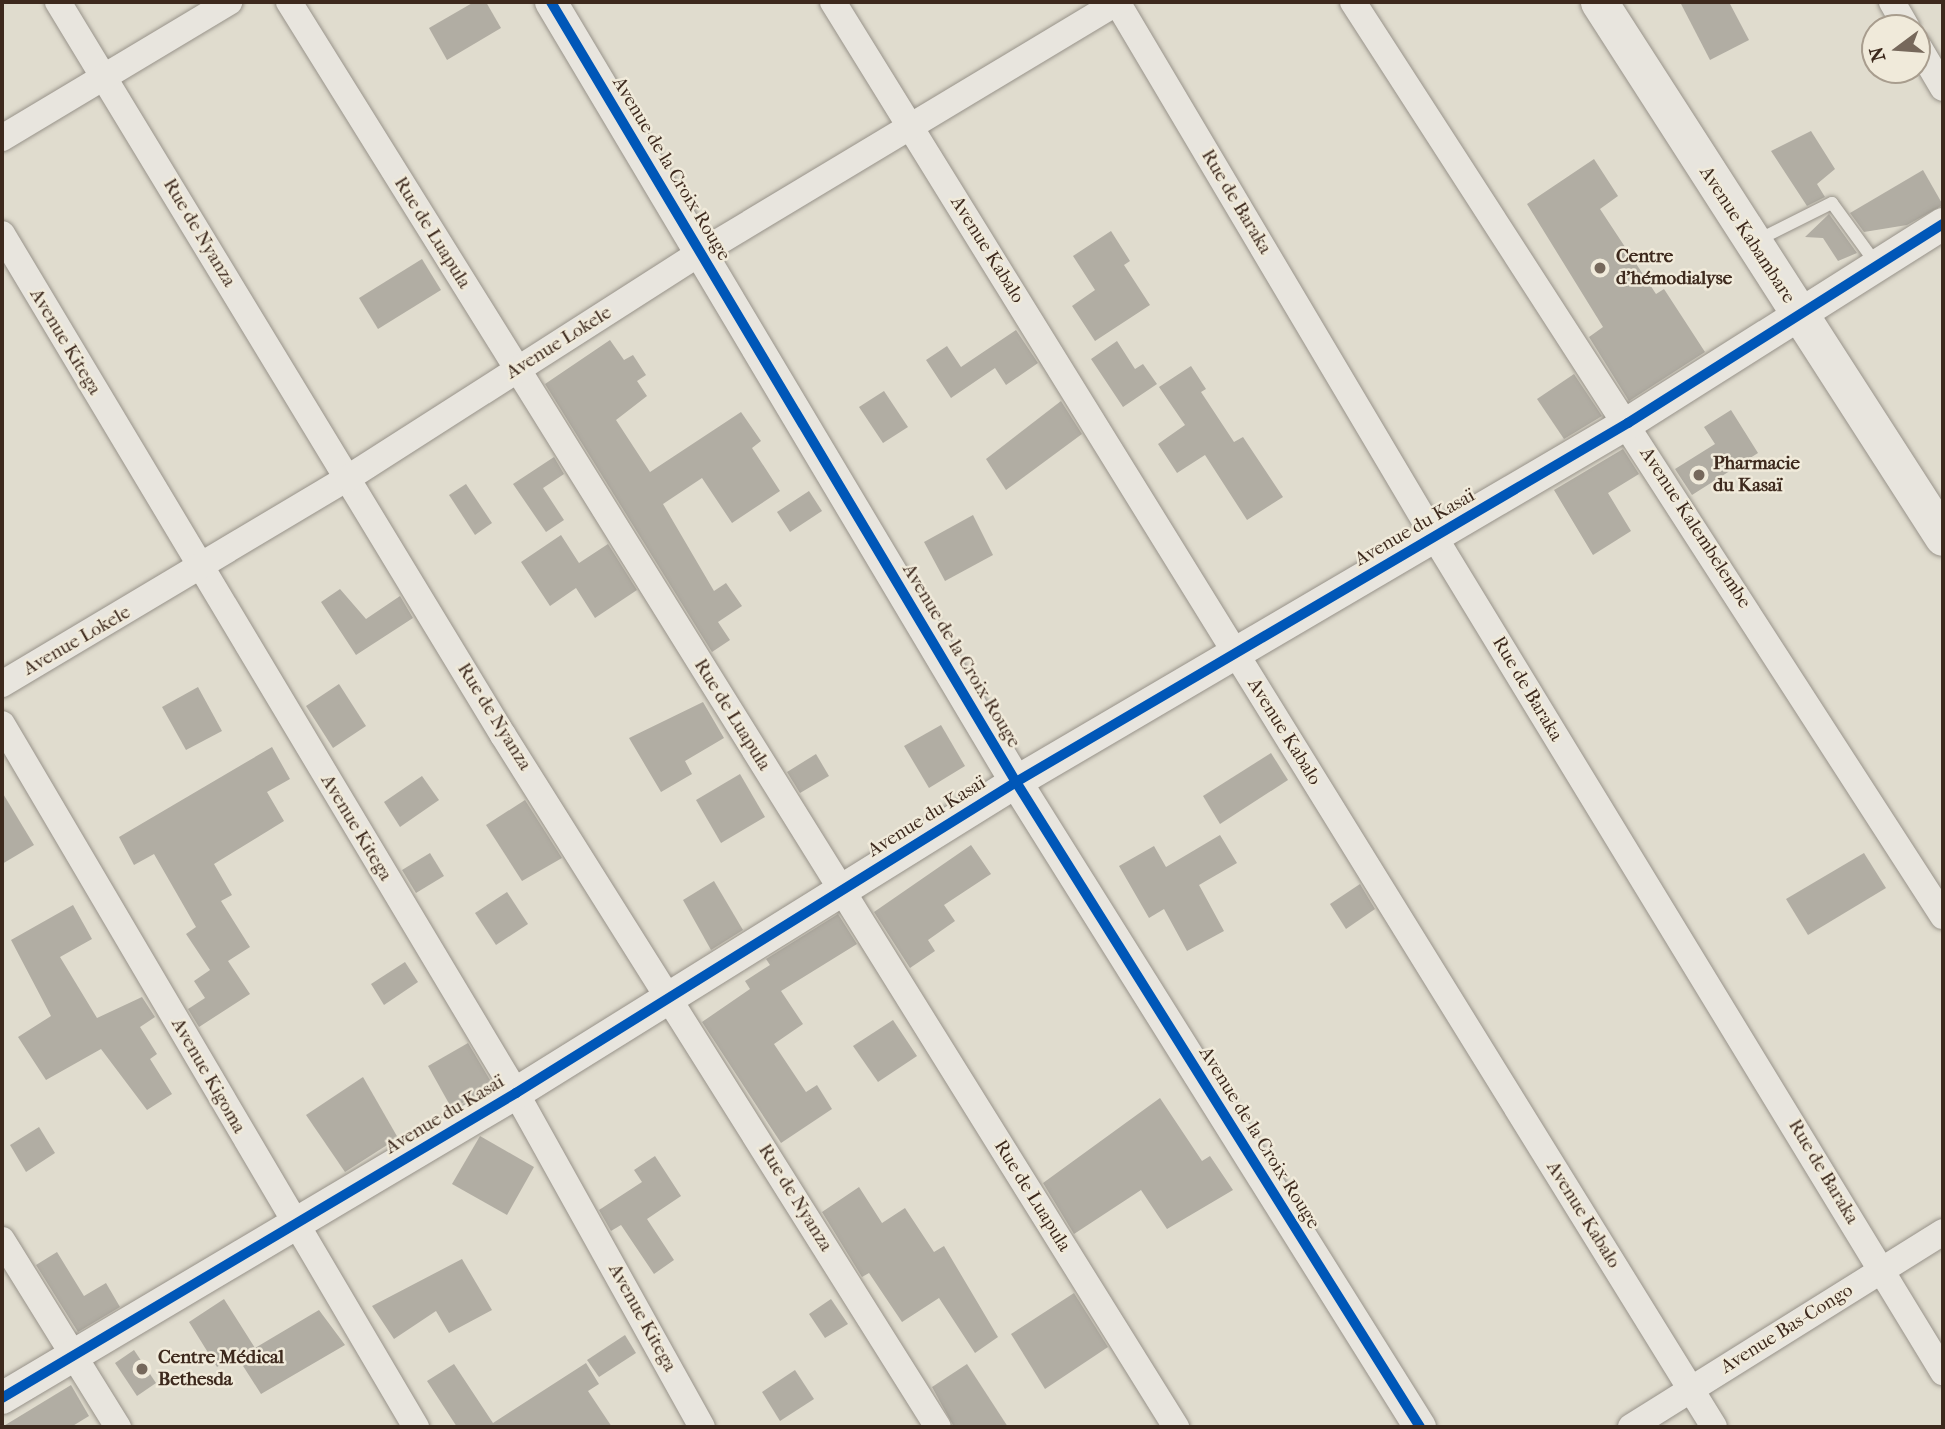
<!DOCTYPE html>
<html>
<head>
<meta charset="utf-8">
<style>
	body { margin:0 }
	#map { position:relative; width:1945px; height:1429px; overflow:hidden; background:#e0dcce; font-family:"IM FELL French Canon",serif }
	div>[style] { position:absolute }
	[style*='--x'] { left:calc(var(--x)*1px); top:calc(var(--y)*1px); width:calc(var(--w)*1px); rotate:calc(var(--a)*1deg) }
	.building>* { inset:0; background:#b1ada3 }
	.roads { filter:drop-shadow(0 0 2px #98938a) drop-shadow(0 0 2px #98938a) }
	.service>* { height:12px; margin:-6px; padding:0 6px; transform-origin:6px; border-radius:6px; background:#e8e5de }
	.minor>* { height:26px; margin:-13px; padding:0 13px; transform-origin:13px; border-radius:13px; background:#e8e5de }
	.tertiary>* { height:32px; margin:-16px; padding:0 16px; transform-origin:16px; border-radius:16px; background:#e8e5de }
	.secondary>* { height:37px; margin:-18.5px; padding:0 18.5px; transform-origin:18.5px; border-radius:18.5px; background:#e8e5de }
	.cycleway>* { height:10px; margin:-5px; padding:0 5px; transform-origin:5px; border-radius:5px; background:#0057b8 }
	.dots>* { width:19px; height:19px; translate:-50% -50%; box-sizing:border-box; border:4px solid #f0eada; border-radius:50% }
	span { translate:-50% -50%; white-space:nowrap; text-align:center; line-height:1.15; -webkit-text-stroke:5px #f0eada; paint-order:stroke }
	.street-label { font-size:19px; color:#3d291d }
	.poi-label { font-size:19px; color:#3d291d; font-weight:700 }
	.left { translate:0 -50%; text-align:left }
	.frame { position:absolute; inset:0; border:4px solid #3d291d; pointer-events:none }
	.north { position:absolute; left:1861px; top:14px; width:70px; height:70px; box-sizing:border-box; background:#f0eada; border:2px solid #a89d8e; border-radius:50%; rotate:254deg; font-size:19px; font-weight:700; line-height:28px; text-align:center; color:#3d291d }
	.north::after { content:''; display:block; margin:auto; width:24px; height:32px; background:#76685b; clip-path:polygon(50% 0,100% 100%,50% 72%,0 100%) }
</style>
</head>
<body>
<div id="map">
	<div class="building">
		<i style="clip-path:polygon(474px 2px,486px 2px,501px 28px,447px 60px,429px 28px)"></i>
		<i style="clip-path:polygon(1680px 2px,1729px 2px,1749px 40px,1710px 60px)"></i>
		<i style="clip-path:polygon(1811px 131px,1835px 169px,1817px 184px,1825px 197px,1807px 206px,1771px 151px)"></i>
		<i style="clip-path:polygon(1594px 159px,1618px 196px,1600px 209px,1656px 294px,1664px 289px,1705px 352px,1629px 401px,1589px 337px,1603px 327px,1527px 204px)"></i>
		<i style="clip-path:polygon(1923px 170px,1943px 205px,1907px 225px,1864px 232px,1850px 213px)"></i>
		<i style="clip-path:polygon(1829px 214px,1857px 253px,1838px 261px,1823px 238px,1805px 237px)"></i>
		<i style="clip-path:polygon(1111px 231px,1130px 261px,1124px 265px,1150px 305px,1095px 341px,1072px 306px,1095px 290px,1073px 256px)"></i>
		<i style="clip-path:polygon(422px 259px,441px 290px,378px 329px,359px 298px)"></i>
		<i style="clip-path:polygon(1016px 330px,1038px 363px,1006px 385px,995px 368px,951px 398px,926px 360px,947px 346px,961px 367px)"></i>
		<i style="clip-path:polygon(610px 340px,624px 360px,633px 355px,646px 375px,637px 381px,647px 396px,616px 420px,650px 472px,741px 412px,761px 441px,752px 448px,780px 491px,732px 523px,702px 478px,663px 504px,714px 591px,726px 583px,742px 606px,718px 622px,730px 640px,712px 652px,545px 384px)"></i>
		<i style="clip-path:polygon(1117px 341px,1135px 369px,1143px 364px,1157px 384px,1123px 407px,1091px 359px)"></i>
		<i style="clip-path:polygon(1191px 366px,1206px 389px,1201px 392px,1234px 442px,1243px 437px,1283px 497px,1247px 520px,1205px 455px,1177px 473px,1158px 444px,1185px 425px,1159px 387px)"></i>
		<i style="clip-path:polygon(1574px 374px,1602px 416px,1564px 439px,1537px 399px)"></i>
		<i style="clip-path:polygon(884px 391px,908px 427px,883px 443px,859px 407px)"></i>
		<i style="clip-path:polygon(1061px 401px,1082px 434px,1006px 490px,986px 459px)"></i>
		<i style="clip-path:polygon(1731px 410px,1758px 453px,1692px 495px,1675px 469px,1715px 444px,1704px 427px)"></i>
		<i style="clip-path:polygon(1623px 449px,1639px 474px,1608px 493px,1631px 531px,1593px 555px,1554px 490px)"></i>
		<i style="clip-path:polygon(554px 457px,564px 474px,543px 488px,564px 520px,546px 532px,513px 484px)"></i>
		<i style="clip-path:polygon(466px 484px,492px 523px,475px 535px,449px 495px)"></i>
		<i style="clip-path:polygon(809px 491px,822px 511px,790px 532px,777px 512px)"></i>
		<i style="clip-path:polygon(973px 515px,993px 555px,945px 581px,924px 542px)"></i>
		<i style="clip-path:polygon(561px 535px,579px 563px,608px 544px,637px 590px,595px 618px,576px 588px,550px 606px,521px 562px)"></i>
		<i style="clip-path:polygon(340px 589px,366px 619px,400px 596px,413px 618px,356px 655px,321px 602px)"></i>
		<i style="clip-path:polygon(339px 684px,366px 726px,333px 748px,306px 706px)"></i>
		<i style="clip-path:polygon(198px 687px,222px 731px,186px 750px,162px 707px)"></i>
		<i style="clip-path:polygon(703px 702px,724px 738px,685px 761px,692px 774px,661px 792px,629px 738px)"></i>
		<i style="clip-path:polygon(941px 725px,965px 766px,929px 788px,904px 746px)"></i>
		<i style="clip-path:polygon(272px 747px,290px 779px,267px 792px,284px 821px,214px 864px,232px 895px,221px 901px,250px 947px,228px 961px,250px 994px,199px 1027px,188px 1009px,205px 998px,194px 981px,210px 970px,186px 934px,196px 927px,154px 854px,134px 865px,119px 837px)"></i>
		<i style="clip-path:polygon(1271px 753px,1288px 780px,1220px 824px,1203px 796px)"></i>
		<i style="clip-path:polygon(816px 754px,829px 776px,800px 793px,787px 772px)"></i>
		<i style="clip-path:polygon(740px 774px,765px 817px,721px 843px,696px 800px)"></i>
		<i style="clip-path:polygon(422px 776px,439px 800px,400px 827px,384px 802px)"></i>
		<i style="clip-path:polygon(2px 792px,34px 845px,2px 864px)"></i>
		<i style="clip-path:polygon(525px 800px,562px 858px,522px 881px,486px 825px)"></i>
		<i style="clip-path:polygon(1220px 835px,1237px 863px,1199px 885px,1224px 931px,1187px 951px,1164px 909px,1149px 918px,1119px 866px,1154px 846px,1166px 867px)"></i>
		<i style="clip-path:polygon(971px 845px,991px 874px,944px 905px,955px 921px,928px 940px,935px 951px,910px 968px,874px 912px)"></i>
		<i style="clip-path:polygon(430px 853px,444px 876px,416px 893px,402px 870px)"></i>
		<i style="clip-path:polygon(1864px 853px,1886px 888px,1808px 935px,1786px 899px)"></i>
		<i style="clip-path:polygon(714px 881px,743px 930px,711px 950px,683px 900px)"></i>
		<i style="clip-path:polygon(1360px 884px,1375px 909px,1346px 929px,1330px 904px)"></i>
		<i style="clip-path:polygon(507px 892px,528px 924px,496px 945px,475px 913px)"></i>
		<i style="clip-path:polygon(73px 905px,92px 939px,60px 957px,97px 1018px,142px 997px,155px 1017px,140px 1027px,157px 1054px,150px 1059px,172px 1094px,147px 1110px,101px 1049px,46px 1080px,18px 1037px,51px 1016px,11px 940px)"></i>
		<i style="clip-path:polygon(838px 914px,857px 944px,781px 991px,803px 1024px,774px 1044px,806px 1092px,817px 1085px,832px 1109px,781px 1143px,702px 1022px,750px 989px,745px 981px,770px 965px,766px 959px)"></i>
		<i style="clip-path:polygon(405px 962px,418px 982px,384px 1005px,371px 984px)"></i>
		<i style="clip-path:polygon(893px 1020px,917px 1056px,878px 1082px,853px 1046px)"></i>
		<i style="clip-path:polygon(468px 1043px,493px 1085px,452px 1109px,428px 1066px)"></i>
		<i style="clip-path:polygon(363px 1077px,398px 1138px,345px 1172px,306px 1115px)"></i>
		<i style="clip-path:polygon(1160px 1098px,1202px 1161px,1210px 1156px,1233px 1190px,1167px 1229px,1141px 1190px,1074px 1234px,1043px 1183px)"></i>
		<i style="clip-path:polygon(39px 1127px,55px 1153px,26px 1172px,10px 1145px)"></i>
		<i style="clip-path:polygon(480px 1136px,534px 1167px,507px 1215px,452px 1184px)"></i>
		<i style="clip-path:polygon(655px 1156px,681px 1196px,647px 1219px,674px 1260px,654px 1274px,621px 1225px,611px 1231px,599px 1210px,642px 1182px,634px 1170px)"></i>
		<i style="clip-path:polygon(859px 1187px,882px 1223px,905px 1208px,934px 1252px,944px 1246px,998px 1337px,975px 1353px,939px 1298px,902px 1322px,869px 1273px,862px 1277px,822px 1212px)"></i>
		<i style="clip-path:polygon(57px 1252px,84px 1296px,106px 1283px,120px 1307px,78px 1332px,36px 1265px)"></i>
		<i style="clip-path:polygon(462px 1259px,492px 1310px,449px 1333px,436px 1311px,394px 1339px,372px 1306px)"></i>
		<i style="clip-path:polygon(1074px 1293px,1108px 1347px,1045px 1389px,1011px 1334px)"></i>
		<i style="clip-path:polygon(224px 1299px,255px 1348px,319px 1310px,345px 1345px,261px 1394px,236px 1355px,217px 1367px,189px 1322px)"></i>
		<i style="clip-path:polygon(831px 1299px,848px 1324px,825px 1338px,809px 1314px)"></i>
		<i style="clip-path:polygon(625px 1335px,636px 1353px,599px 1377px,587px 1360px)"></i>
		<i style="clip-path:polygon(134px 1350px,156px 1383px,137px 1396px,115px 1363px)"></i>
		<i style="clip-path:polygon(586px 1363px,599px 1384px,588px 1391px,612px 1427px,457px 1427px,427px 1381px,454px 1364px,493px 1423px)"></i>
		<i style="clip-path:polygon(967px 1364px,1008px 1427px,954px 1427px,932px 1387px)"></i>
		<i style="clip-path:polygon(795px 1370px,814px 1399px,780px 1421px,762px 1392px)"></i>
		<i style="clip-path:polygon(71px 1385px,89px 1416px,71px 1427px,2px 1427px)"></i>
	</div>
	<div class="roads">
		<div class="service">
			<i style="--x:1756;--y:241;--w:85;--a:-26.6"></i>
			<i style="--x:1832;--y:203;--w:77;--a:54"></i>
		</div>
		<div class="minor">
			<i style="--x:58;--y:2;--w:858;--a:58.74"></i>
			<i style="--x:503;--y:735;--w:817;--a:57.85"></i>
			<i style="--x:289;--y:2;--w:1679;--a:58.1"></i>
			<i style="--x:833;--y:2;--w:1675;--a:58.27"></i>
			<i style="--x:1117;--y:2;--w:623;--a:59.32"></i>
			<i style="--x:1435;--y:538;--w:977;--a:58.65"></i>
			<i style="--x:1353;--y:2;--w:1088;--a:57.16"></i>
			<i style="--x:1892;--y:2;--w:30;--a:60"></i>
			<i style="--x:1917;--y:44;--w:51;--a:59.4"></i>
			<i style="--x:2;--y:138;--w:265;--a:-30.9"></i>
			<i style="--x:2;--y:234;--w:1001;--a:59.1"></i>
			<i style="--x:516;--y:1093;--w:382;--a:60.9"></i>
			<i style="--x:2;--y:684;--w:403;--a:-30.8"></i>
			<i style="--x:348;--y:478;--w:418;--a:-32.6"></i>
			<i style="--x:700;--y:253;--w:487;--a:-31"></i>
			<i style="--x:2;--y:724;--w:816;--a:59.51"></i>
			<i style="--x:2;--y:1240;--w:220;--a:58.2"></i>
			<i style="--x:1631;--y:1427;--w:368;--a:-32"></i>
		</div>
		<div class="tertiary">
			<i style="--x:551;--y:2;--w:908;--a:59.2"></i>
			<i style="--x:1016;--y:782;--w:761;--a:57.94"></i>
			<i style="--x:2;--y:1398;--w:598;--a:-30.68"></i>
			<i style="--x:516;--y:1093;--w:589;--a:-31.88"></i>
			<i style="--x:1016;--y:782;--w:710;--a:-30.4"></i>
			<i style="--x:1628;--y:423;--w:373;--a:-32.3"></i>
		</div>
		<div class="secondary">
			<i style="--x:1599;--y:2;--w:636;--a:57.26"></i>
		</div>
	</div>
	<div class="cycleway">
		<i style="--x:551;--y:2;--w:908;--a:59.2"></i>
		<i style="--x:1016;--y:782;--w:761;--a:57.94"></i>
		<i style="--x:2;--y:1398;--w:598;--a:-30.68"></i>
		<i style="--x:516;--y:1093;--w:589;--a:-31.88"></i>
		<i style="--x:1016;--y:782;--w:710;--a:-30.4"></i>
		<i style="--x:1628;--y:423;--w:373;--a:-32.3"></i>
	</div>
	<div class="dots">
		<i style="left:1600px;top:268px;background:#76685b"></i>
		<i style="left:1699px;top:475px;background:#76685b"></i>
		<i style="left:142px;top:1369px;background:#76685b"></i>
	</div>
	<div class="street-label">
		<span style="left:671px;top:169px;rotate:59deg">Avenue de la Croix Rouge</span>
		<span style="left:1236px;top:202px;rotate:59deg">Rue de Baraka</span>
		<span style="left:199px;top:233px;rotate:59deg">Rue de Nyanza</span>
		<span style="left:432px;top:233px;rotate:58deg">Rue de Luapula</span>
		<span style="left:1747px;top:235px;rotate:57deg">Avenue Kabambare</span>
		<span style="left:987px;top:250px;rotate:58deg">Avenue Kabalo</span>
		<span style="left:65px;top:342px;rotate:59deg">Avenue Kitega</span>
		<span style="left:559px;top:343px;rotate:-32deg">Avenue Lokele</span>
		<span style="left:1415px;top:528px;rotate:-30deg">Avenue du Kasaï</span>
		<span style="left:1695px;top:528px;rotate:57deg">Avenue Kalembelembe</span>
		<span style="left:77px;top:641px;rotate:-30deg">Avenue Lokele</span>
		<span style="left:961px;top:656px;rotate:59deg">Avenue de la Croix Rouge</span>
		<span style="left:1527px;top:689px;rotate:59deg">Rue de Baraka</span>
		<span style="left:732px;top:715px;rotate:58deg">Rue de Luapula</span>
		<span style="left:494px;top:717px;rotate:58deg">Rue de Nyanza</span>
		<span style="left:1284px;top:732px;rotate:58deg">Avenue Kabalo</span>
		<span style="left:927px;top:817px;rotate:-32deg">Avenue du Kasaï</span>
		<span style="left:356px;top:828px;rotate:59deg">Avenue Kitega</span>
		<span style="left:208px;top:1076px;rotate:60deg">Avenue Kigoma</span>
		<span style="left:445px;top:1115px;rotate:-31deg">Avenue du Kasaï</span>
		<span style="left:1259px;top:1138px;rotate:58deg">Avenue de la Croix Rouge</span>
		<span style="left:1823px;top:1172px;rotate:59deg">Rue de Baraka</span>
		<span style="left:1032px;top:1196px;rotate:58deg">Rue de Luapula</span>
		<span style="left:795px;top:1198px;rotate:58deg">Rue de Nyanza</span>
		<span style="left:1583px;top:1215px;rotate:58deg">Avenue Kabalo</span>
		<span style="left:642px;top:1318px;rotate:61deg">Avenue Kitega</span>
		<span style="left:1787px;top:1329px;rotate:-32deg">Avenue Bas-Congo</span>
	</div>
	<div class="poi-label">
		<span class="left" style="left:1616px;top:268px">Centre<br>d'hémodialyse</span>
		<span class="left" style="left:1713px;top:475px">Pharmacie<br>du Kasaï</span>
		<span class="left" style="left:158px;top:1369px">Centre Médical<br>Bethesda</span>
	</div>
	<div class="frame"></div>
	<div class="north">N</div>
</div>
</body>
</html>
